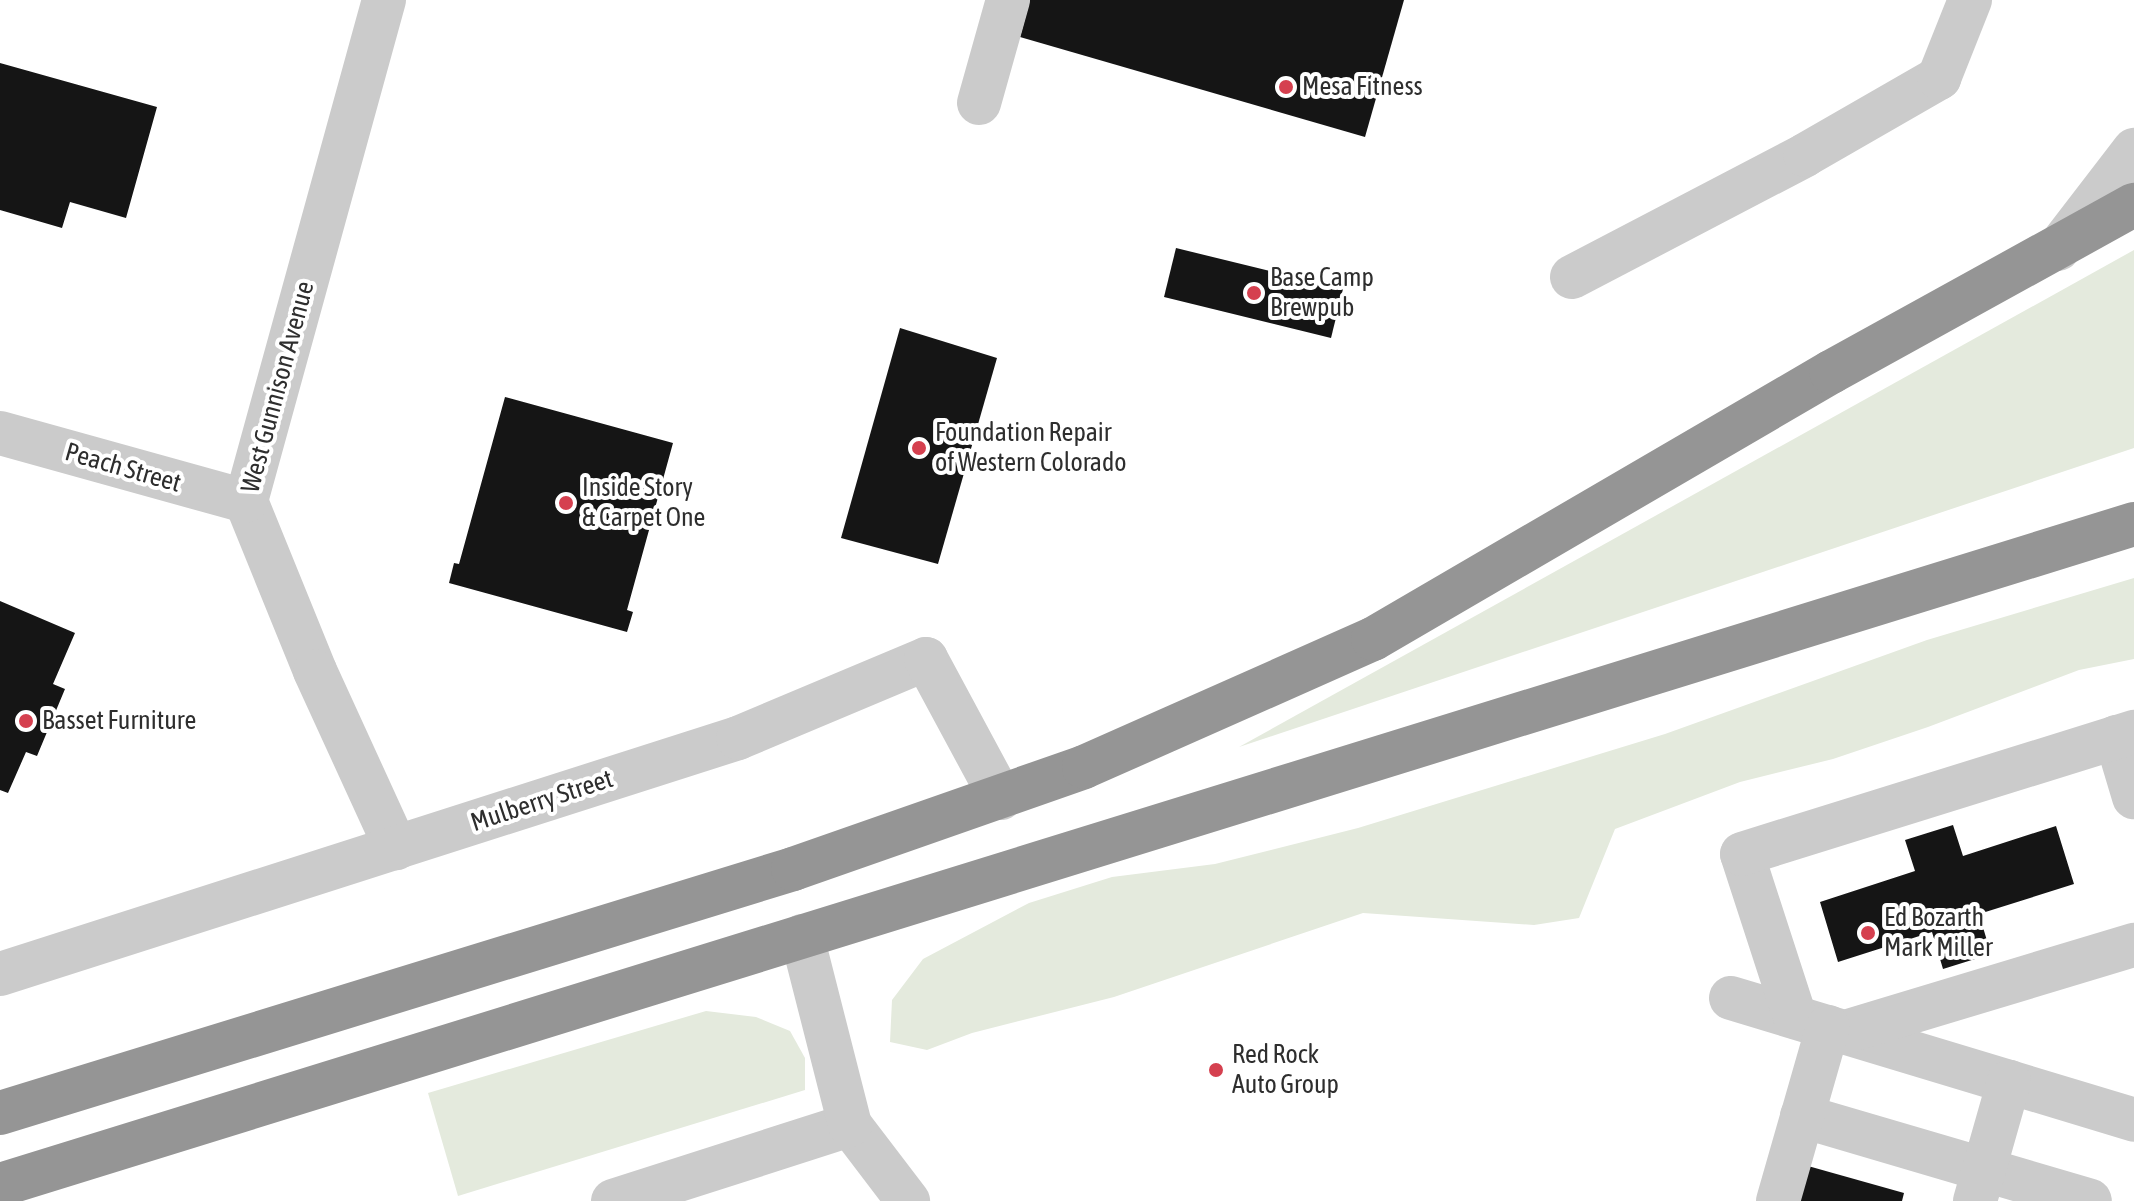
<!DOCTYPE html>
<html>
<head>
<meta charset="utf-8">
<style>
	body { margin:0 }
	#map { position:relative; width:2134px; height:1201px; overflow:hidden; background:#fff; font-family:"Asap Condensed",sans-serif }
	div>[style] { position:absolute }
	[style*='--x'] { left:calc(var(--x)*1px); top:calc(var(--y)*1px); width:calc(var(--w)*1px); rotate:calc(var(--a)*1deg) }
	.green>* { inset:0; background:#e4eadd }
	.building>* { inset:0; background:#151515 }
	.minor>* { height:44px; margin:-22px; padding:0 22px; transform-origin:22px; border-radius:22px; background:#cbcbcb }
	.highway>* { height:44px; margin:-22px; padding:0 22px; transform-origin:22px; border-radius:22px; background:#959595 }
	.dots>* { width:22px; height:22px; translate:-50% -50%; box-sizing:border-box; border:4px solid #fff; border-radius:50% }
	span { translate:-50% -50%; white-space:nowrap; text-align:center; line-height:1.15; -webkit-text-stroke:8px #fff; paint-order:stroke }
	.poi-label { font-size:26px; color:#2e2e2e }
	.left { translate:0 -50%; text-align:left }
	.street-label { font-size:26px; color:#2e2e2e }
</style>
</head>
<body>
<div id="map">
	<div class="green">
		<i style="clip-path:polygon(2134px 250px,2134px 448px,1239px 747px)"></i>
		<i style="clip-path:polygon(2134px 578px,2134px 659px,2079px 670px,1928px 727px,1833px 759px,1740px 782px,1615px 829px,1579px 918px,1534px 925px,1363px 913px,1114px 997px,972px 1033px,927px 1050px,890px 1042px,892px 1000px,923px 959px,1029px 903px,1112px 877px,1215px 864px,1358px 828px,1665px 734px,1927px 640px)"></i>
		<i style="clip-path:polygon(706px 1011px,756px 1017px,790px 1031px,805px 1058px,805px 1090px,458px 1196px,428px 1093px)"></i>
	</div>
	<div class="building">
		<i style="clip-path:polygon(1030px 0,1404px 0,1365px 137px,1020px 37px)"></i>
		<i style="clip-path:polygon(0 63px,157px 107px,126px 218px,70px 202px,62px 228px,0 210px)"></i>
		<i style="clip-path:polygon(1176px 248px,1343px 289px,1331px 338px,1164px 297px)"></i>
		<i style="clip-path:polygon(900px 328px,997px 358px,938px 564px,841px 538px)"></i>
		<i style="clip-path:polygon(505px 397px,673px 443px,627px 610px,633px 612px,627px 632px,449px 583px,454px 563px,459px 564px)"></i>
		<i style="clip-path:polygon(0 601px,75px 633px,53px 684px,65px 689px,37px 756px,26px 752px,8px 793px,0 790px)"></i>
		<i style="clip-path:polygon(1953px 825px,1963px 856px,2056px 826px,2074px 884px,1979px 914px,1991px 954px,1943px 969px,1932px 932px,1838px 962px,1820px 902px,1915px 871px,1905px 840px)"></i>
		<i style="clip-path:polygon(1808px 1166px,1904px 1193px,1902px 1201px,1798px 1201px)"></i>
	</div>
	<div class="minor">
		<i style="--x:384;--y:0;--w:520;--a:105.4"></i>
		<i style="--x:246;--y:501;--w:183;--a:67.9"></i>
		<i style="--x:315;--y:671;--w:195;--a:65.4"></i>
		<i style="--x:979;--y:103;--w:107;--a:-74.3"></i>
		<i style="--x:2058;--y:249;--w:125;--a:-52.5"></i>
		<i style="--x:1572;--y:277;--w:263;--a:-27.6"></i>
		<i style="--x:1805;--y:155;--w:155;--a:-29.9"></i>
		<i style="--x:1939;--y:78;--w:84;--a:-68.3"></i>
		<i style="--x:0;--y:433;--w:255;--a:15.5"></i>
		<i style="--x:2116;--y:737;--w:63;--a:73.3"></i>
		<i style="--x:0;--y:974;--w:775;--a:-17.73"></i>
		<i style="--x:738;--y:738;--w:204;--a:-22.8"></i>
		<i style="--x:926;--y:659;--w:158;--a:61.7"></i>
		<i style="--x:1731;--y:998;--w:421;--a:16.8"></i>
		<i style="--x:1795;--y:1017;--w:171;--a:-108"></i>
		<i style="--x:1742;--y:854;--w:411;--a:-17.3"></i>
		<i style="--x:1845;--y:1032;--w:302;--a:-16.8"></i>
		<i style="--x:1802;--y:1116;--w:300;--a:16.4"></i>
		<i style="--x:850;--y:1125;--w:96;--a:52.7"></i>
		<i style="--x:613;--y:1201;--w:249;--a:-17.8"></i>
		<i style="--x:850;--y:1125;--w:195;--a:-104.3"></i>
		<i style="--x:1778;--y:1201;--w:181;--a:-74"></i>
		<i style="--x:1975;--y:1201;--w:124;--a:-74.1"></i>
	</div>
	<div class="highway">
		<i style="--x:0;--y:1113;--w:830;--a:-17.1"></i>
		<i style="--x:793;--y:869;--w:308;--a:-19.3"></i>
		<i style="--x:1084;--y:767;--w:316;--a:-23.9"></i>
		<i style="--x:1373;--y:639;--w:530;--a:-30.24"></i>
		<i style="--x:1831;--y:372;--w:346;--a:-28.9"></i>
		<i style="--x:0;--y:1185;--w:2234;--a:-17.21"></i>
	</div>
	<div class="dots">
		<i style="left:1286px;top:87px;background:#d5404f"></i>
		<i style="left:1254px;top:293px;background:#d5404f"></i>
		<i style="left:919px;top:448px;background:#d5404f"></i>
		<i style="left:566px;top:503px;background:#d5404f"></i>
		<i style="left:26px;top:721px;background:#d5404f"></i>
		<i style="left:1868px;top:933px;background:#d5404f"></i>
		<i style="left:1216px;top:1070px;background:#d5404f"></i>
	</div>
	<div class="poi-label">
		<span class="left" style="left:1302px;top:87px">Mesa Fitness</span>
		<span class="left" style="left:1270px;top:293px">Base Camp<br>Brewpub</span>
		<span class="left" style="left:935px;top:448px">Foundation Repair<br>of Western Colorado</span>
		<span class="left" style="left:582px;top:503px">Inside Story<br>&amp; Carpet One</span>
		<span class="left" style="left:42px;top:721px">Basset Furniture</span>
		<span class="left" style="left:1884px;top:933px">Ed Bozarth<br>Mark Miller</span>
		<span class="left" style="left:1232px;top:1070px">Red Rock<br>Auto Group</span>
	</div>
	<div class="street-label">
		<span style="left:278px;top:387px;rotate:-75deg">West Gunnison Avenue</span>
		<span style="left:123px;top:468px;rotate:16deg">Peach Street</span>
		<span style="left:542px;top:801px;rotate:-18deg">Mulberry Street</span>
	</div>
</div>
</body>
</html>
